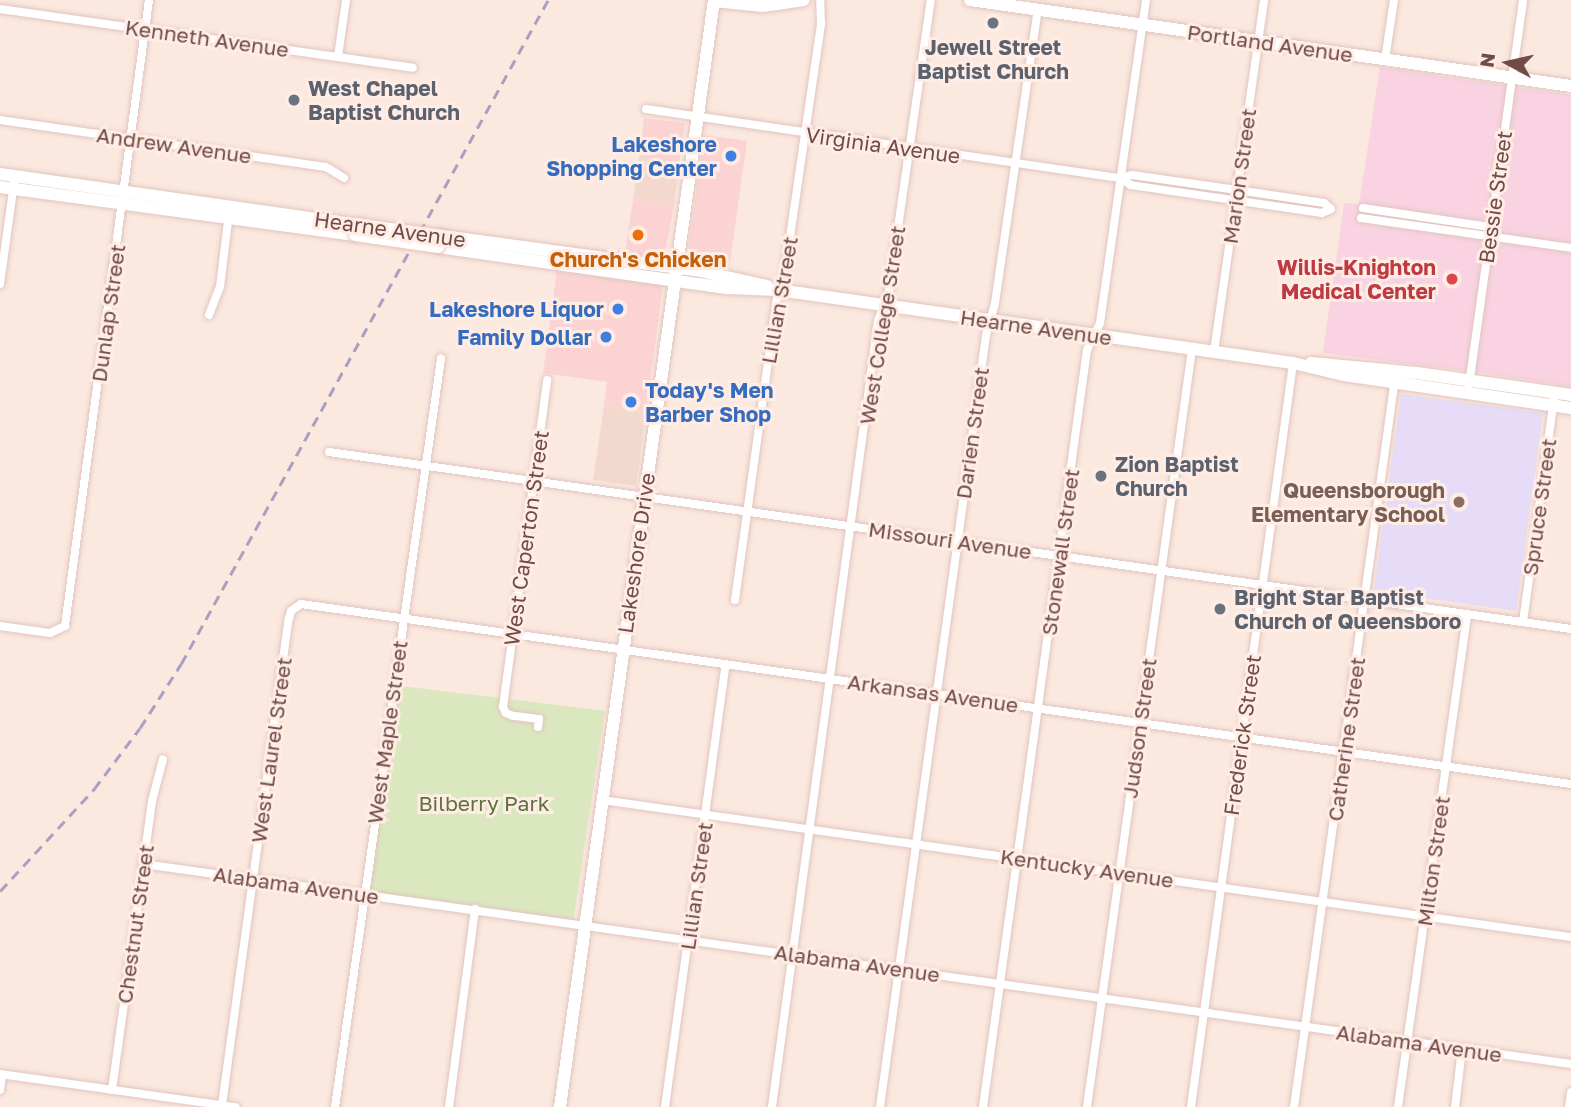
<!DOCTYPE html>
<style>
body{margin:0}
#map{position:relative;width:1571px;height:1107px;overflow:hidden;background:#fbe8df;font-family:"Golos Text",sans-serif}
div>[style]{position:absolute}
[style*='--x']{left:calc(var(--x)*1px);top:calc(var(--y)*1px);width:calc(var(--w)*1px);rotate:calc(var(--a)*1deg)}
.residential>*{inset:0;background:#f3d8ce}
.commercial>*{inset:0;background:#fcd3d3}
.education>*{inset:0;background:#e6dcf7}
.medical>*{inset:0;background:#f9d3e2}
.green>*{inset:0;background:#dbe8bf}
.roads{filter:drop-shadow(0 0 2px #e1c5bf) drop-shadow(0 0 2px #e1c5bf)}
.street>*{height:8px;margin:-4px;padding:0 4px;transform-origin:4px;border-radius:4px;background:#fff}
.secondary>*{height:12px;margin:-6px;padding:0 6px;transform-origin:6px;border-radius:6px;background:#fff}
.rail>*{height:2.5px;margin-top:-1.25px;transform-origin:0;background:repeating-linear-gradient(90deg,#a89fc3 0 10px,transparent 0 17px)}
.bridges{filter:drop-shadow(0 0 2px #e6c3bc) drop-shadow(0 0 2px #e6c3bc)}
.secondary-bridge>*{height:12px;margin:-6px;padding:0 6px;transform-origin:6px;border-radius:6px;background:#fff}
.dots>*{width:19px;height:19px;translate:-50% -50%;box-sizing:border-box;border:4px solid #ffede5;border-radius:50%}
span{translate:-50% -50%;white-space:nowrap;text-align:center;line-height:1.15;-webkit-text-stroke:6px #ffede5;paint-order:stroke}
.street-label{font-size:21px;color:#714b48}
.worship-label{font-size:21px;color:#5b616d;font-weight:700}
.left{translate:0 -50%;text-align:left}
.shop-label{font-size:21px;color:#366cbe;font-weight:700}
.right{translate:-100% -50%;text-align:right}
.food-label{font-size:21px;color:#c56008;font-weight:700}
.health-label{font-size:21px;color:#be3a42;font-weight:700}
.education-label{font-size:21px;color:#785e54;font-weight:700}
.park-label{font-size:21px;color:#5c713e}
.north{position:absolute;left:1473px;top:28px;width:70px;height:70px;-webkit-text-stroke:5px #ffede5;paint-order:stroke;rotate:278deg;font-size:19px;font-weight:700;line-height:28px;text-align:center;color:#714b48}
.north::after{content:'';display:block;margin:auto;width:24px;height:32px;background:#714b48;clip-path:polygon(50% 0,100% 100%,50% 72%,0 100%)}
</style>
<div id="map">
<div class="residential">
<div style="clip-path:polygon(639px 158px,679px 164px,674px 206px,633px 200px)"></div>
<div style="clip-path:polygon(604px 406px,646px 412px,636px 486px,593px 480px)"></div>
</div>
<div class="commercial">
<div style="clip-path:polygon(644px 118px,685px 123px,679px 164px,639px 158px)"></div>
<div style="clip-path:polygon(704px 135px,747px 141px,729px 270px,689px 264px,687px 261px)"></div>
<div style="clip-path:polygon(633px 200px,674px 206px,664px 258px,625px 253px)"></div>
<div style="clip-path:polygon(557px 271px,663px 285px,646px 412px,604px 406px,607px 382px,543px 373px)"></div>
</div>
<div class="education">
<div style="clip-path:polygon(1401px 394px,1543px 413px,1516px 611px,1374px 591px)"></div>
</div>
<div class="medical">
<div style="clip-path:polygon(1380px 67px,1571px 95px,1571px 387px,1477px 372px,1323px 353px,1344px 203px,1359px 204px)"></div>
</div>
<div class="green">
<div style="clip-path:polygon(393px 685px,605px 711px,573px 923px,365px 894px)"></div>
</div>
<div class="roads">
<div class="street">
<div style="--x:0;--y:9;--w:417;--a:8.1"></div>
<div style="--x:338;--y:57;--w:58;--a:-82"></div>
<div style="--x:1385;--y:60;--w:61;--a:-81.5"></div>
<div style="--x:646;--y:109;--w:479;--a:8.3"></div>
<div style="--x:1120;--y:178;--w:12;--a:-14"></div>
<div style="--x:1132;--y:175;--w:106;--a:8.1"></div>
<div style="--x:1237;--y:190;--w:88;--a:8.5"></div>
<div style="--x:1324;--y:203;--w:9;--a:41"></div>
<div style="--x:1331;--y:209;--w:10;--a:156"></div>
<div style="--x:1322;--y:213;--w:193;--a:-171.7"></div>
<div style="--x:1131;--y:185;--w:13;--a:-148"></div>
<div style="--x:0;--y:120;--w:329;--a:8.2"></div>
<div style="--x:326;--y:167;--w:21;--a:31"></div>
<div style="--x:1363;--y:208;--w:128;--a:8.5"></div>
<div style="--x:1361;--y:218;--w:212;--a:8.1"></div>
<div style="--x:0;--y:284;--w:109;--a:-82.1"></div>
<div style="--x:209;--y:315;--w:30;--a:-69"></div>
<div style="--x:220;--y:287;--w:75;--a:-83.1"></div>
<div style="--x:1214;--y:352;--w:356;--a:-81.9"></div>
<div style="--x:1469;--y:385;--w:389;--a:-82"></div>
<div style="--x:329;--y:452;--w:1255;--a:8.11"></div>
<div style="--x:735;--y:600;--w:313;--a:-82.1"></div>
<div style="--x:778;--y:290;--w:13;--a:-63"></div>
<div style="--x:784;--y:278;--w:258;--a:-81.7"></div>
<div style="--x:821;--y:23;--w:23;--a:-92"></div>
<div style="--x:1523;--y:622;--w:232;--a:-82.1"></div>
<div style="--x:0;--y:626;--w:50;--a:8"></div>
<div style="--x:50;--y:633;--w:17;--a:-25"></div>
<div style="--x:65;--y:626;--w:632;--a:-82.36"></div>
<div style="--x:538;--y:727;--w:8;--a:-83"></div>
<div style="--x:539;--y:719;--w:26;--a:-173"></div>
<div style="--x:513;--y:716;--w:8;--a:-157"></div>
<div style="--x:506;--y:713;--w:7;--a:-117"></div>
<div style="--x:503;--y:707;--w:330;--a:-82.3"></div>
<div style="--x:602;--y:800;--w:979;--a:8.05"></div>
<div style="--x:143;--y:864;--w:1442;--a:7.97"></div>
<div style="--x:0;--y:1074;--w:238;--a:8"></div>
<div style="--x:0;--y:1090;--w:15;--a:-82"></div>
<div style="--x:112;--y:1090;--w:292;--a:-82.1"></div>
<div style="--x:152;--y:801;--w:43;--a:-75.3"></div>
<div style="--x:222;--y:1105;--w:491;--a:-82.2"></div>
<div style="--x:289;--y:619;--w:8;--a:-76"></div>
<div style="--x:291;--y:611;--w:12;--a:-35"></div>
<div style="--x:301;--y:604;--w:1283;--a:8.07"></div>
<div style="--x:335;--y:1107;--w:756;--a:-81.94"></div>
<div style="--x:449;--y:1107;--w:200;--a:-82.5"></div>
<div style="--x:665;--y:1107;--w:447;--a:-82.2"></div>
<div style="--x:772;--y:1107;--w:793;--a:-82.32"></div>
<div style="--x:878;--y:321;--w:33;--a:-70"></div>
<div style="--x:889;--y:290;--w:293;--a:-81.8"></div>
<div style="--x:880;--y:1107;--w:779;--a:-82.18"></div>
<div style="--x:986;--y:335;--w:33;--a:-74"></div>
<div style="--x:995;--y:303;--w:296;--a:-81.7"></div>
<div style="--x:983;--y:1107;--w:764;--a:-82.18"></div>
<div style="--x:1087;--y:350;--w:30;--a:-64"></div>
<div style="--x:1100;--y:323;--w:326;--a:-81.9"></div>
<div style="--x:1087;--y:1107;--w:765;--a:-82.11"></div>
<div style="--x:1191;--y:1107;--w:751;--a:-82.19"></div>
<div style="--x:1294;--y:1107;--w:736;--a:-82.11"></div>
<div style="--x:1398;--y:1107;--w:498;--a:-82"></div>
<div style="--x:1455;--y:1107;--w:58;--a:-83.1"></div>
<div style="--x:1569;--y:1107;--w:15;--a:-82"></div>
</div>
<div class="secondary">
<div style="--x:970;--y:0;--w:607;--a:8.14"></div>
<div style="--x:714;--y:1;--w:49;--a:5.8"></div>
<div style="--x:763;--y:6;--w:41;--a:-8.3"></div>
<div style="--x:0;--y:174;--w:364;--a:8.1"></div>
<div style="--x:0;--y:187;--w:358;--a:7.7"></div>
<div style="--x:442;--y:236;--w:260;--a:7.7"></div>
<div style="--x:700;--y:271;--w:69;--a:12.6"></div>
<div style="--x:438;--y:247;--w:291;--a:8.1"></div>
<div style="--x:726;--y:288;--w:52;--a:2.2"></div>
<div style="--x:778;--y:290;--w:520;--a:8.07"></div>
<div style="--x:1293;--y:363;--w:52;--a:13.2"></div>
<div style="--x:1344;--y:375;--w:229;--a:8.3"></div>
<div style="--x:1311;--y:363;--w:106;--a:5.4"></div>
<div style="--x:1417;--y:373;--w:156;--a:8.1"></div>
<div style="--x:560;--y:1107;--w:1118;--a:-82.08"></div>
</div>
</div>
<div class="rail">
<div style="--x:0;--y:891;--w:139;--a:-47.3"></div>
<div style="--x:94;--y:789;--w:76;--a:-53"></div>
<div style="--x:140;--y:728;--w:76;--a:-57.4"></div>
<div style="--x:181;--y:664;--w:759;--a:-61.07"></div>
</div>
<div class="bridges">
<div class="secondary-bridge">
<div style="--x:360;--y:225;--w:83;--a:7.6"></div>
<div style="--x:355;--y:235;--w:84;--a:8.2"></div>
</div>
</div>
<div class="dots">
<div style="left:993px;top:23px;background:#6b7280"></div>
<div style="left:294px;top:100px;background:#6b7280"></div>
<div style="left:731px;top:156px;background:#3f7fe0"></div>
<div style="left:638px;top:235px;background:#e8710a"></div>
<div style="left:1452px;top:279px;background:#e0444e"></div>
<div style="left:618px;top:309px;background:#3f7fe0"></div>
<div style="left:606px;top:337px;background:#3f7fe0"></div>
<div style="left:631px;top:402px;background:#3f7fe0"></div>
<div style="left:1101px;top:476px;background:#6b7280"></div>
<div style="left:1459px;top:502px;background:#8d6e63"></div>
<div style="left:1220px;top:609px;background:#6b7280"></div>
</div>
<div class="street-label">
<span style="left:207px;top:38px;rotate:8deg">Kenneth Avenue</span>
<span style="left:1270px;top:43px;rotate:8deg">Portland Avenue</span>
<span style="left:174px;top:145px;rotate:8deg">Andrew Avenue</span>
<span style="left:883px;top:145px;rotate:8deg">Virginia Avenue</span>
<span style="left:1239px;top:176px;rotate:-82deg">Marion Street</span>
<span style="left:1495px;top:197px;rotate:-82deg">Bessie Street</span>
<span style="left:390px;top:229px;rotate:8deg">Hearne Avenue</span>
<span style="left:779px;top:300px;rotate:-80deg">Lillian Street</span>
<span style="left:108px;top:313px;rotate:-82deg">Dunlap Street</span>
<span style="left:882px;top:325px;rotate:-81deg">West College Street</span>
<span style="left:1036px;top:327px;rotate:8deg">Hearne Avenue</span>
<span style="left:972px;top:433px;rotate:-82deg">Darien Street</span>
<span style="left:1539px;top:507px;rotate:-82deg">Spruce Street</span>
<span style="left:526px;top:538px;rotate:-82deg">West Caperton Street</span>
<span style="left:950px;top:540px;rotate:8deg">Missouri Avenue</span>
<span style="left:1060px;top:552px;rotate:-82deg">Stonewall Street</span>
<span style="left:636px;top:553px;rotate:-82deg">Lakeshore Drive</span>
<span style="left:933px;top:693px;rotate:8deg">Arkansas Avenue</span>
<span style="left:1139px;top:728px;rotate:-82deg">Judson Street</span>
<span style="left:387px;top:732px;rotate:-82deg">West Maple Street</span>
<span style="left:1242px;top:735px;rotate:-82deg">Frederick Street</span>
<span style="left:1346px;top:739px;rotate:-82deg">Catherine Street</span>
<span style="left:271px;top:750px;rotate:-82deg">West Laurel Street</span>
<span style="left:1433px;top:861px;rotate:-82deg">Milton Street</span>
<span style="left:1087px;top:868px;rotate:8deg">Kentucky Avenue</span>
<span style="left:296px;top:885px;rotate:8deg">Alabama Avenue</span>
<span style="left:696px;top:886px;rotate:-82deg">Lillian Street</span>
<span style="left:135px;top:924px;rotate:-82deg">Chestnut Street</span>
<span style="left:857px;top:963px;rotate:8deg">Alabama Avenue</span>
<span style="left:1419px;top:1043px;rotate:8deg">Alabama Avenue</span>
</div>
<div class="worship-label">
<span style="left:993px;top:59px">Jewell Street<br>Baptist Church</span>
<span class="left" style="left:308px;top:100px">West Chapel<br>Baptist Church</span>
<span class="left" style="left:1115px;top:476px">Zion Baptist<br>Church</span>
<span class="left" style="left:1234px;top:609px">Bright Star Baptist<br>Church of Queensboro</span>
</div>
<div class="shop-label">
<span class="right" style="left:717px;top:156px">Lakeshore<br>Shopping Center</span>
<span class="right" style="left:604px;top:309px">Lakeshore Liquor</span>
<span class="right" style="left:592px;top:337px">Family Dollar</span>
<span class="left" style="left:645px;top:402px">Today's Men<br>Barber Shop</span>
</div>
<div class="food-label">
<span style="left:638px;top:259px">Church's Chicken</span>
</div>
<div class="health-label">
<span class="right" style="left:1436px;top:279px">Willis-Knighton<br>Medical Center</span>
</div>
<div class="education-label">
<span class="right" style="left:1445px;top:502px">Queensborough<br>Elementary School</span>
</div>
<div class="park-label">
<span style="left:484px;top:803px">Bilberry Park</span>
</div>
<div class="north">N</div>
</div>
